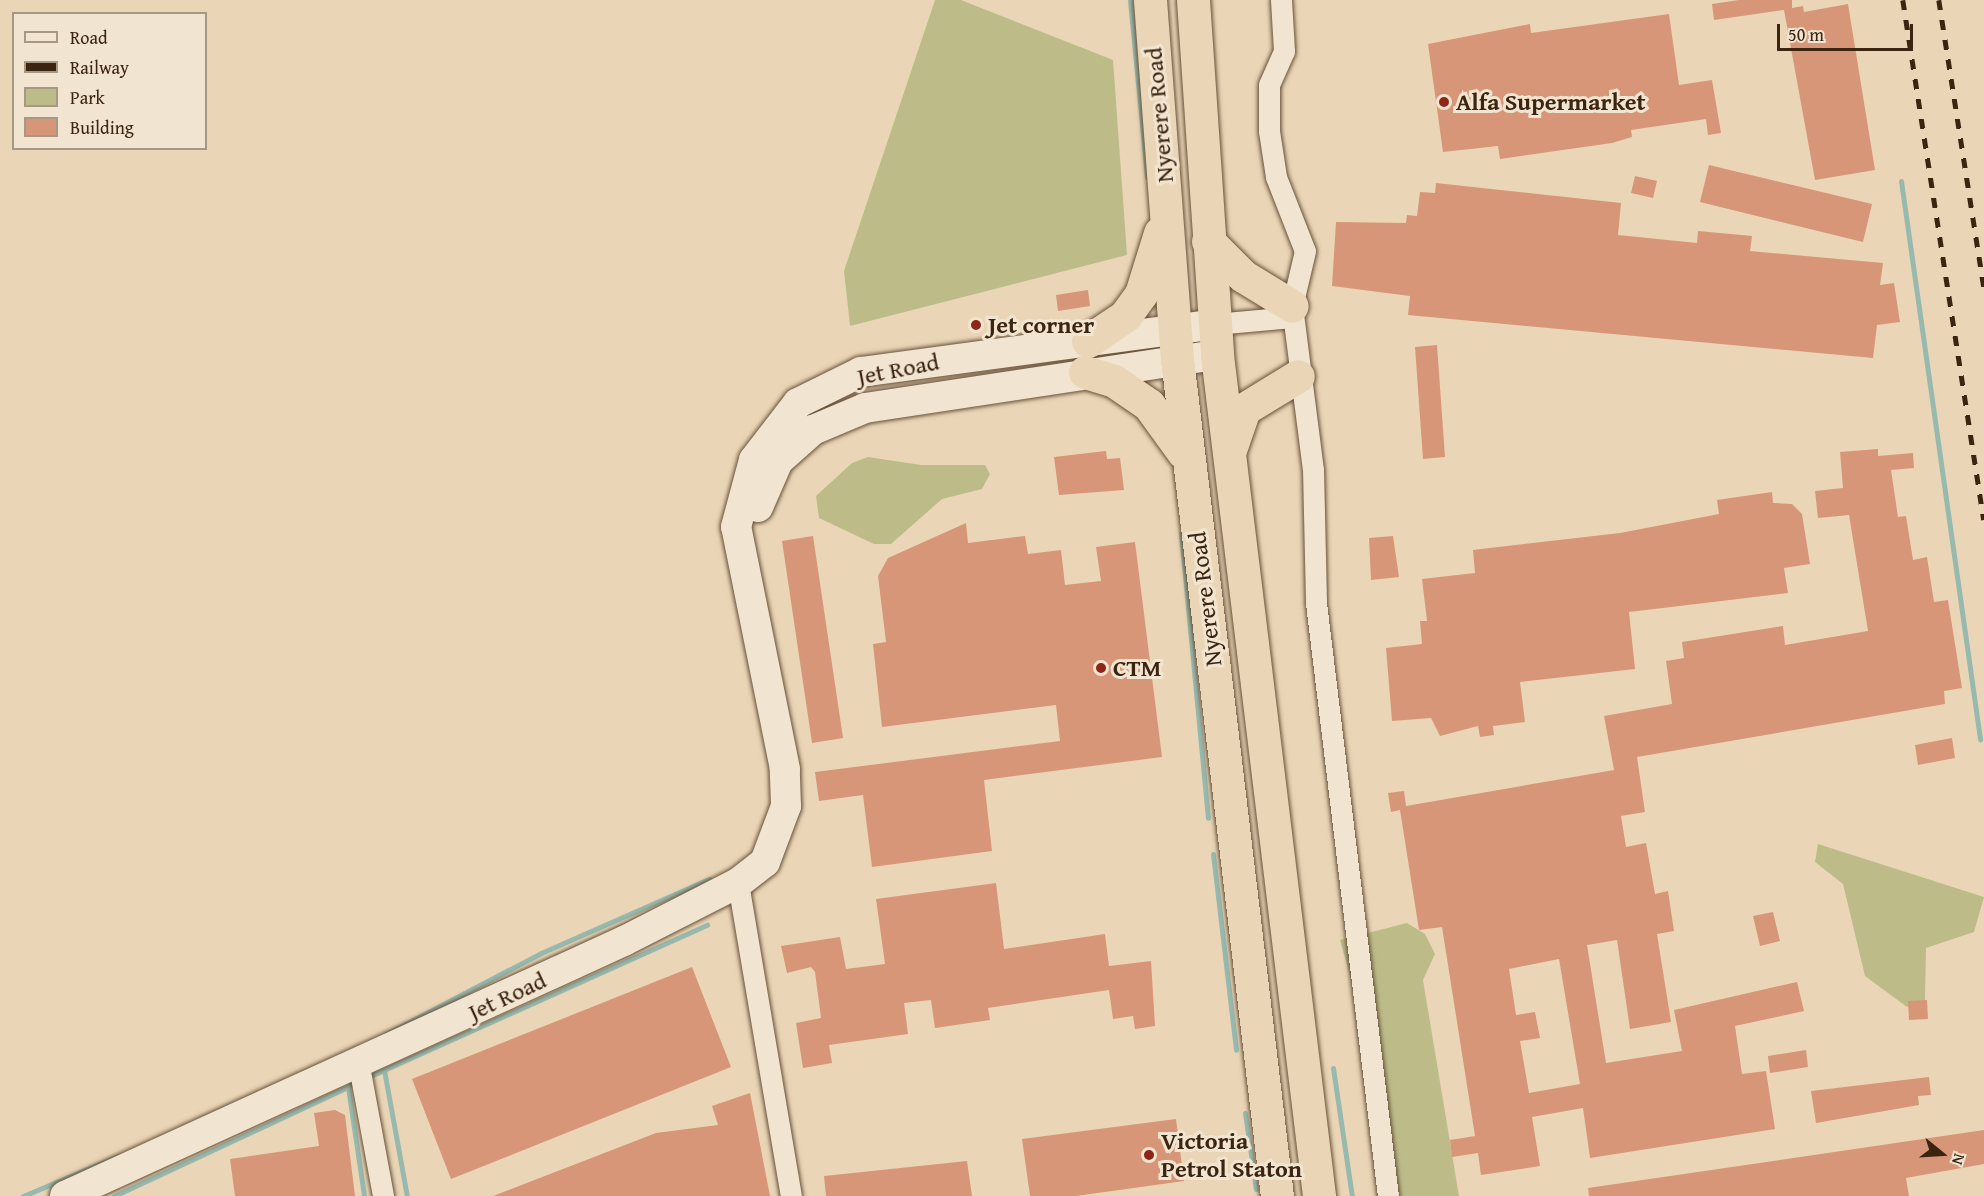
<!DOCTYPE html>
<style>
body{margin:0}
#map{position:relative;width:1984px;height:1196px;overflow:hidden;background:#ead6b6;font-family:"Gentium Book Plus",serif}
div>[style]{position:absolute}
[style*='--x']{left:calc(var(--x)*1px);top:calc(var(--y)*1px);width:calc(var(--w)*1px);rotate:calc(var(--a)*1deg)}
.green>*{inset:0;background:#bdbc89}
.stream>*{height:5px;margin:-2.5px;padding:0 2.5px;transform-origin:2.5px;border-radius:2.5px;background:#98b9ae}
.building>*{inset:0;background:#d79678}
.roads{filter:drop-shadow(0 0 2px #67513a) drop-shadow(0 0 2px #67513a)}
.minor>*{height:21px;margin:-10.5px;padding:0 10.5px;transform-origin:10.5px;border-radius:10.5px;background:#f1e4d0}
.secondary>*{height:30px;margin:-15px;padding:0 15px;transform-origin:15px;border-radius:15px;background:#f1e4d0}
.trunk>*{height:33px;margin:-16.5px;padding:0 16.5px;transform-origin:16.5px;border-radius:16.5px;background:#ead6b6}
.rail>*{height:4.5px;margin-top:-2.25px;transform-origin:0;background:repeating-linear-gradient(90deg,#3b2510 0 10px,transparent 0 20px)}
.dots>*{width:16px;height:16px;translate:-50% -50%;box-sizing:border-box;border:3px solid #f1e4d0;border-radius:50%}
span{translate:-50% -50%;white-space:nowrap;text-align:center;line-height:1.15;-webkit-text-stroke:6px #f1e4d0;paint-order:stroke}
.poi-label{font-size:24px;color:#3b2510;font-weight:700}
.left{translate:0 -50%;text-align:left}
.street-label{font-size:24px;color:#3b2510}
.legend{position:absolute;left:12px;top:12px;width:195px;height:138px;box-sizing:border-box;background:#f1e4d0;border:2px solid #a89883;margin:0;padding:8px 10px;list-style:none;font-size:18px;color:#3b2510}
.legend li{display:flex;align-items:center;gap:12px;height:30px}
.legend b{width:30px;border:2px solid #a89883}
.north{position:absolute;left:1912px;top:1124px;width:60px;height:60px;-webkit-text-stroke:4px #f1e4d0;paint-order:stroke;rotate:108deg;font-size:16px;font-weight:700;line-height:24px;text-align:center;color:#3b2510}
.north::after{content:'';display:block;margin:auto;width:21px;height:27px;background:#3b2510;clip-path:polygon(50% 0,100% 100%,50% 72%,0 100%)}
.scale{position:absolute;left:1777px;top:24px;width:136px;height:27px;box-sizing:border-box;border:3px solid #3b2510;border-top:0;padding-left:8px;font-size:18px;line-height:21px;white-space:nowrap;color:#3b2510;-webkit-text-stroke:4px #f1e4d0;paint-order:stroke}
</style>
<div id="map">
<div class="green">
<div style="clip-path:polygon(935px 0,961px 0,1113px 60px,1127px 255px,850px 326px,844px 271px)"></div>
<div style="clip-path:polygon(868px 457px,921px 465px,985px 465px,990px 474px,982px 489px,942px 499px,891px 544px,874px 544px,819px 518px,816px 496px,852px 463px)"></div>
<div style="clip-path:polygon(1818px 844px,1984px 897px,1974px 932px,1926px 948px,1925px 1000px,1907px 1007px,1865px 976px,1843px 884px,1815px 862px)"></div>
<div style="clip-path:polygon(1407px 923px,1425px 934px,1435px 954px,1423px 980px,1459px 1196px,1395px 1196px,1370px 1002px,1351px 979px,1340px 940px)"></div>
</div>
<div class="stream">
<div style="--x:1130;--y:0;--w:178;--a:84.5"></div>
<div style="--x:1901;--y:181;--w:564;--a:81.94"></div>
<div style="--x:1181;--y:533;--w:286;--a:84.6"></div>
<div style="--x:1213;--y:854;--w:197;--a:83.3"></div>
<div style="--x:386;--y:1034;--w:175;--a:-27.6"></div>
<div style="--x:541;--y:953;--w:184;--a:-23.8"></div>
<div style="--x:1333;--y:1068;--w:129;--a:81.6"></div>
<div style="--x:384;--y:1070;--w:128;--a:79.7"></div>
<div style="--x:366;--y:1078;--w:374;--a:-24.2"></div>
<div style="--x:348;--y:1087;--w:110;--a:81.6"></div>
<div style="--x:1245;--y:1113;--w:77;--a:81.8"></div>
<div style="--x:23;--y:1196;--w:103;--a:-22.8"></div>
<div style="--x:114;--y:1196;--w:269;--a:-25"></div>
</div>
<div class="building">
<div style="clip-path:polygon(1739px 0,1792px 0,1792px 8px,1803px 6px,1804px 12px,1848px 4px,1875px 170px,1815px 180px,1784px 10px,1714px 20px,1712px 4px)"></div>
<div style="clip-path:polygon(1669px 14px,1679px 85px,1712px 80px,1721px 133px,1708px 135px,1706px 119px,1631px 130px,1632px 137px,1612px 143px,1500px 159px,1498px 146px,1443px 152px,1428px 44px,1530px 24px,1531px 33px)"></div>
<div style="clip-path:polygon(1709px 165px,1872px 204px,1863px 242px,1700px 202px)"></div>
<div style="clip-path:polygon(1635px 176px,1657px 181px,1653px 198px,1631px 193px)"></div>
<div style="clip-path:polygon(1436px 183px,1621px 203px,1618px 235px,1697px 243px,1698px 231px,1752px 236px,1750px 251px,1883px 263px,1880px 285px,1894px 283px,1900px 322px,1877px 325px,1873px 358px,1408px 315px,1410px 296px,1332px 286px,1336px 222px,1406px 223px,1407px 215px,1417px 216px,1420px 192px,1435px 193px)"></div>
<div style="clip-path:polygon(1088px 290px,1090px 306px,1058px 311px,1056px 295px)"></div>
<div style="clip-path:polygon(1437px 345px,1445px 457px,1423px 459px,1415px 347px)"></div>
<div style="clip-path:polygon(evenodd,1878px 449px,1878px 456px,1913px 453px,1914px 468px,1891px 470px,1898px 517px,1906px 516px,1913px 560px,1927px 557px,1934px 602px,1948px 600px,1962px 688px,1944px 691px,1945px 704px,1637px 757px,1645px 812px,1621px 816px,1626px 847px,1646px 843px,1655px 894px,1668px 891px,1674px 931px,1657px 934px,1671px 1022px,1630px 1029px,1617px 940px,1587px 945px,1606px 1063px,1682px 1051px,1674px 1010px,1797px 982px,1804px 1011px,1735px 1026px,1742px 1074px,1766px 1071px,1775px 1129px,1590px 1158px,1583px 1108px,1532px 1117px,1540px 1166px,1481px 1175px,1478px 1153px,1452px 1157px,1450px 1140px,1475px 1136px,1442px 927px,1419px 930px,1400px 810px,1391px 812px,1388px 793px,1404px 791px,1406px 806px,1614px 770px,1604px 716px,1672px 704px,1666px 661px,1684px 658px,1682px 642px,1783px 626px,1785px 645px,1868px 631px,1849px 515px,1818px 518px,1815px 491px,1843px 488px,1840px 452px,1878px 449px,1559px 959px,1580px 1084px,1529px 1093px,1520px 1041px,1540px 1038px,1535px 1012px,1516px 1015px,1509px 969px,1559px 959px)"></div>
<div style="clip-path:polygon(1106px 451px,1107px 459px,1120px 458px,1124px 490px,1059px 495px,1054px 457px)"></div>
<div style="clip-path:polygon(1772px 492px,1773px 503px,1792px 504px,1802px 514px,1810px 564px,1784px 568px,1788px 593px,1629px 612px,1635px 669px,1520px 682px,1525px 722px,1493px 726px,1494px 735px,1480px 737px,1478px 726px,1440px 736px,1431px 718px,1392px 721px,1386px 648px,1422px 644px,1420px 621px,1427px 621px,1422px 579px,1475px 573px,1473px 550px,1620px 533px,1719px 514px,1717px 500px)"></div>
<div style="clip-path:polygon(966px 523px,968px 543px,1025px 536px,1028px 554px,1061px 550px,1065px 585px,1101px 581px,1096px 547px,1135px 542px,1162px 757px,984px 780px,992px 851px,872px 867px,863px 795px,819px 801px,815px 772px,1060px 741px,1056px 705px,882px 727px,873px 644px,886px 642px,878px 576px,888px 558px)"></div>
<div style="clip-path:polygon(813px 536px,843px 738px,812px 743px,782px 541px)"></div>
<div style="clip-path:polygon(1393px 536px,1399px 577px,1371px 580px,1369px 538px)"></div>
<div style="clip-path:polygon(1952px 738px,1955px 758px,1918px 765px,1915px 745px)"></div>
<div style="clip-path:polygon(996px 883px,1004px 949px,1105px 934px,1109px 966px,1151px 961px,1155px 1026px,1135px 1029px,1133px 1016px,1113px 1019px,1109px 990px,988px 1008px,990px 1020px,935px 1028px,931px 1000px,904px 1003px,908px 1034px,829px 1045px,832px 1063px,803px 1068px,796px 1023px,821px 1018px,815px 972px,811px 967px,787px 973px,781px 946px,840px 937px,846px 969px,885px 964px,876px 899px)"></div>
<div style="clip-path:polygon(1773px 912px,1780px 941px,1760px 946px,1753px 916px)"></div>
<div style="clip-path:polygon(692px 967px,731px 1067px,451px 1179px,412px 1079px)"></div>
<div style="clip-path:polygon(1927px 1000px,1928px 1019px,1909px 1020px,1908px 1001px)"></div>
<div style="clip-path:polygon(1806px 1050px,1808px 1067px,1770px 1073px,1768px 1056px)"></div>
<div style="clip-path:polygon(1929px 1077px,1931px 1095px,1918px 1096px,1919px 1105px,1816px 1123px,1811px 1091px)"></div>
<div style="clip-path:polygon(750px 1093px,770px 1196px,493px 1196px,656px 1133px,718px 1125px,712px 1106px)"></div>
<div style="clip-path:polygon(335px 1110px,345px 1115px,355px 1196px,235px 1196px,230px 1159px,319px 1146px,314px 1113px)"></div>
<div style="clip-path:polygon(1176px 1119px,1184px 1181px,1076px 1196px,1030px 1196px,1022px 1139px)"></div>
<div style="clip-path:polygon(1984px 1130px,1984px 1164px,1906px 1178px,1909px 1196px,1589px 1196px,1588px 1188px)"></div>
<div style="clip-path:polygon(967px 1161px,972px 1196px,826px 1196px,824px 1176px)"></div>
</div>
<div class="roads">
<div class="minor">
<div style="--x:1281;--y:0;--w:51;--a:86.6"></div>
<div style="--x:1284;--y:51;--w:37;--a:114"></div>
<div style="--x:1269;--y:85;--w:46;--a:90"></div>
<div style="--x:1269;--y:131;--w:47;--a:81.3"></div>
<div style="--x:1276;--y:177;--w:79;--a:68.6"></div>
<div style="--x:1305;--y:251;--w:57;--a:103.3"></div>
<div style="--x:1292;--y:306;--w:164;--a:82.7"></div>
<div style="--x:1313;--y:469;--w:134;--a:88.7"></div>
<div style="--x:1316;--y:603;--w:597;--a:83.08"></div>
<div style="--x:1214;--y:324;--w:79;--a:-5.1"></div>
<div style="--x:738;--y:883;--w:317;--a:80.4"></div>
<div style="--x:359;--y:1066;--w:132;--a:79.5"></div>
</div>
<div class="secondary">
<div style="--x:758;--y:507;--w:50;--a:-66.5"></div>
<div style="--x:778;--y:461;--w:47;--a:-41.5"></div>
<div style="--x:813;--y:430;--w:56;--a:-22.9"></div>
<div style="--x:865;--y:408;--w:356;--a:-8.6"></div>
<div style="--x:65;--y:1196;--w:614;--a:-24.52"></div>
<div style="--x:624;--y:941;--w:128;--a:-27"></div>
<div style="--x:738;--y:883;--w:34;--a:-38"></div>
<div style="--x:765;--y:862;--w:60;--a:-69.4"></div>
<div style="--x:786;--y:806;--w:37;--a:-92"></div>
<div style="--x:785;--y:769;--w:247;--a:-101.4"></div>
<div style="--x:736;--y:527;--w:69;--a:-75"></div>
<div style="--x:754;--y:460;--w:72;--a:-52.3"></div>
<div style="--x:798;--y:403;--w:70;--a:-26.2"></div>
<div style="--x:861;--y:372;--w:356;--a:-7.7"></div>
</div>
<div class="trunk">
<div style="--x:1150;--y:0;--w:360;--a:85.7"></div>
<div style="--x:1177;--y:359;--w:843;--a:83.19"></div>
<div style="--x:1193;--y:0;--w:356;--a:86.1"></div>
<div style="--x:1217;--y:355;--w:847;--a:83.08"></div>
<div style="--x:1208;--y:241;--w:49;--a:45"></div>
<div style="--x:1243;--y:276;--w:57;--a:31.5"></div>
<div style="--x:1088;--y:341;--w:45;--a:-34"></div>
<div style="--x:1125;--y:316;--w:27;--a:-54"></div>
<div style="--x:1141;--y:294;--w:64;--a:-72.7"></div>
<div style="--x:1085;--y:372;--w:30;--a:17"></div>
<div style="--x:1114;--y:381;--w:42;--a:34.4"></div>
<div style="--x:1149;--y:405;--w:58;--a:54.1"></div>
<div style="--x:1230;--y:450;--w:43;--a:-71.1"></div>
<div style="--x:1244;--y:409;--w:63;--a:-31.4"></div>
</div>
</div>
<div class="rail">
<div style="--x:1903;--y:0;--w:526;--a:81.15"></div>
<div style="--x:1939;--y:0;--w:292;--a:81.1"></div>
</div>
<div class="dots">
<div style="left:1444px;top:102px;background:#8f2418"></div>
<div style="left:976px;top:325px;background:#8f2418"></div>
<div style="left:1101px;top:668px;background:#8f2418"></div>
<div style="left:1149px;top:1155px;background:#8f2418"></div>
</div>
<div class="poi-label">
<span class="left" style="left:1456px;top:102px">Alfa Supermarket</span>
<span class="left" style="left:988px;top:325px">Jet corner</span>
<span class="left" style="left:1113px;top:668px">CTM</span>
<span class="left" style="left:1161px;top:1155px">Victoria<br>Petrol Staton</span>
</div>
<div class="street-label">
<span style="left:1159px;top:115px;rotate:-95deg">Nyerere Road</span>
<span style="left:898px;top:369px;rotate:-11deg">Jet Road</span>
<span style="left:1205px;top:599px;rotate:-97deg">Nyerere Road</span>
<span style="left:507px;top:996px;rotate:-25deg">Jet Road</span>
</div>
<ul class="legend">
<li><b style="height:8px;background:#f1e4d0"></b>Road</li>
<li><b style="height:8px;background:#3b2510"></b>Railway</li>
<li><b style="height:16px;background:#bdbc89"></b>Park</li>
<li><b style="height:16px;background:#d79678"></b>Building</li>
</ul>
<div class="north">N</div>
<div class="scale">50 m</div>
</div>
